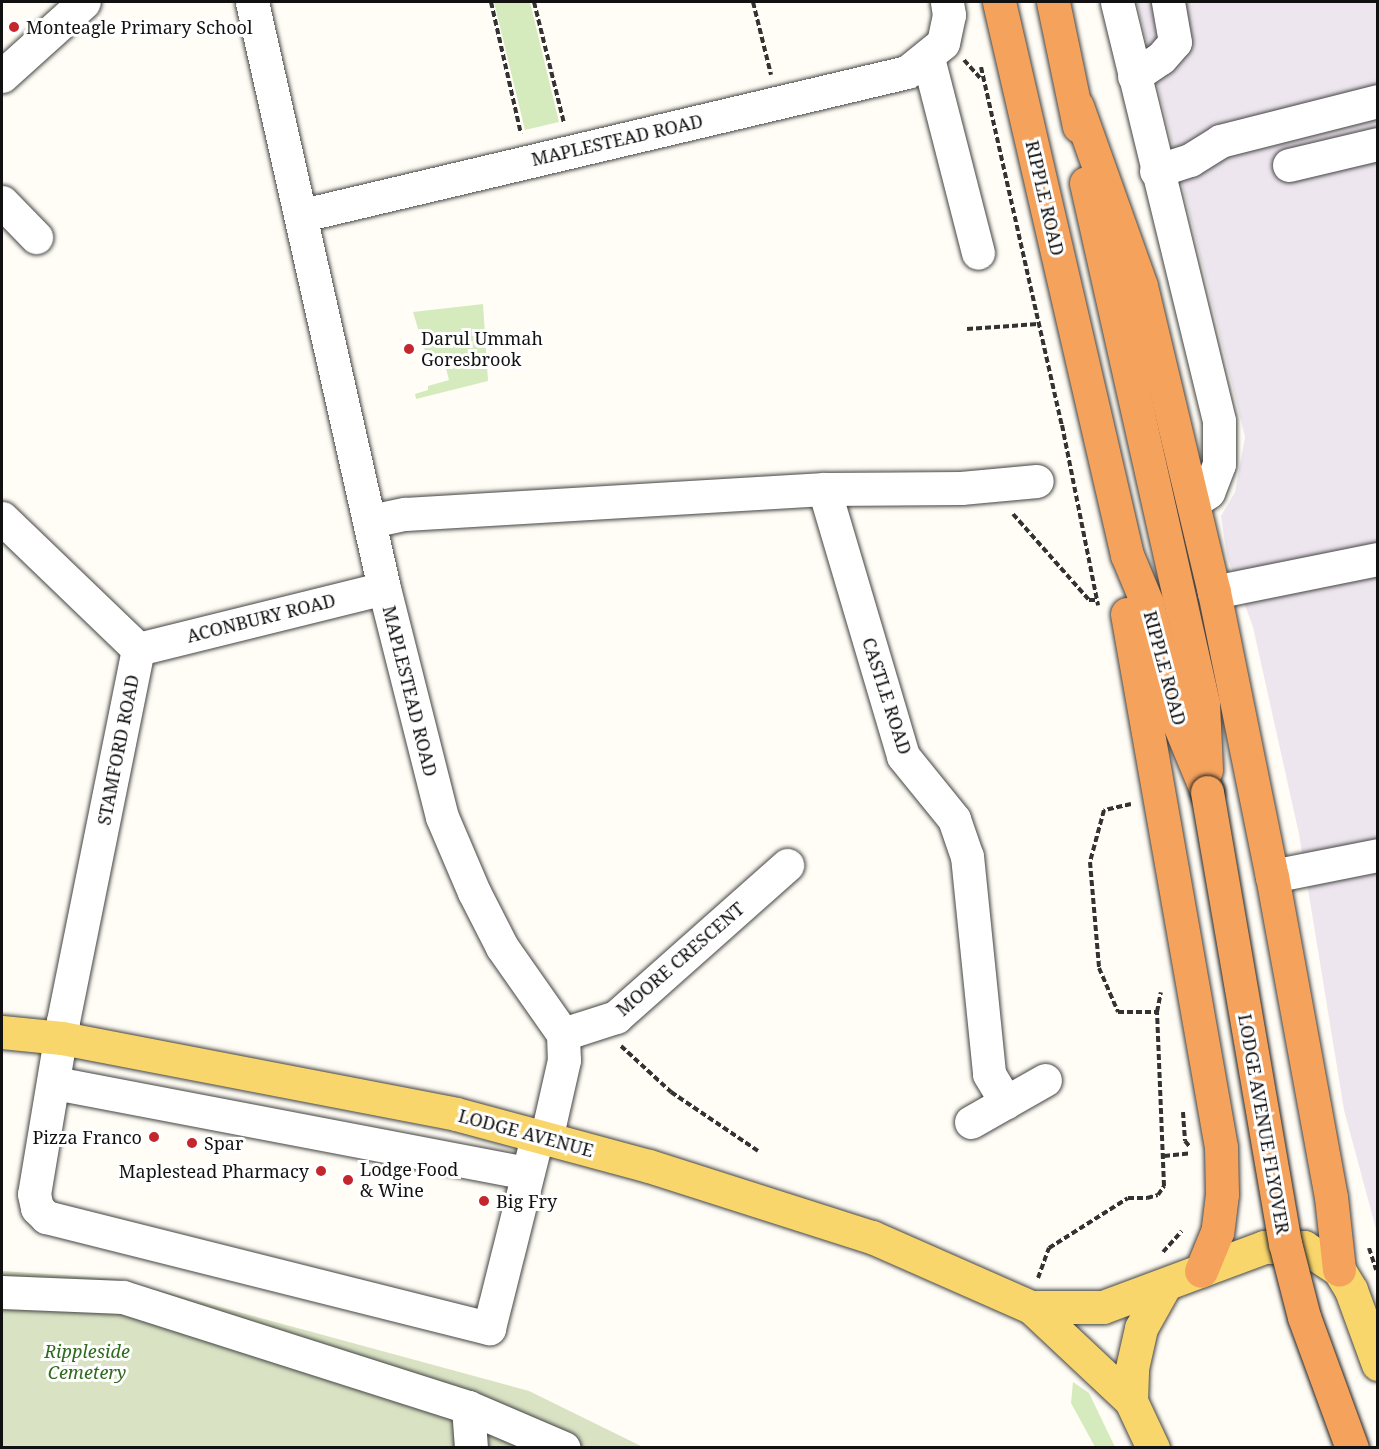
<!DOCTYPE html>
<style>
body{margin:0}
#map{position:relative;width:1379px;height:1449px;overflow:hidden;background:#fffdf5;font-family:"Noto Serif",serif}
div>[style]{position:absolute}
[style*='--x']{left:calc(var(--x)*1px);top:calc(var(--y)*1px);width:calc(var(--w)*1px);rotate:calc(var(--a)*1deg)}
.industrial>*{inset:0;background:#eee6ef}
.green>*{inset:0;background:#d5ebbd}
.cemetery>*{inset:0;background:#d9e3c4}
.path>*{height:4px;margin-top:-2px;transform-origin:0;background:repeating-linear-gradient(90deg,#333 0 6px,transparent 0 9px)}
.roads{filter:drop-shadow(0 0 2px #444) drop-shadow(0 0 2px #444)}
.minor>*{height:33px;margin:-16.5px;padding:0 16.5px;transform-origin:16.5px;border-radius:16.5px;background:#fff}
.major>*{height:33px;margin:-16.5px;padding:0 16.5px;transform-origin:16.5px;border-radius:16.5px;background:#f9d66b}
.highway>*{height:33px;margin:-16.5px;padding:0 16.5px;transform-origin:16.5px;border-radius:16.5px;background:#f5a25d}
.bridges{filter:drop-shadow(0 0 2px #222) drop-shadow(0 0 2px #222)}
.highway-bridge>*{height:33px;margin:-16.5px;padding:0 16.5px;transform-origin:16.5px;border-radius:16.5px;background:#f5a25d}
.dots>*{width:16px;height:16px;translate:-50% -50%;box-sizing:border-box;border:3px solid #fff;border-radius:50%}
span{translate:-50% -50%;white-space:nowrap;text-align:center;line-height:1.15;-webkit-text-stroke:6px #fff;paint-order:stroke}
.poi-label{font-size:18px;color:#111}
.left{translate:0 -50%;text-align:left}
.right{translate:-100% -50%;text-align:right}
.street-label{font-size:18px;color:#111}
.park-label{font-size:18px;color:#2f6b1f;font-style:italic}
.frame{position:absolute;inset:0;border:3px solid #111;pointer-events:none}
</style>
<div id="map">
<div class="industrial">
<div style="clip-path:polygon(1137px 2px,1377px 2px,1377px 1233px,1344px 1110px,1299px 834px,1253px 627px,1227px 556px,1221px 516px,1235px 492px,1245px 437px)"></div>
</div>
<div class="green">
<div style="clip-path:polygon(494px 2px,530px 2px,559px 122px,525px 130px)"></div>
<div style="clip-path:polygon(483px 304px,488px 381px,416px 399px,415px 394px,428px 390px,428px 386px,449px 380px,443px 357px,428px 361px,413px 312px)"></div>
<div style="clip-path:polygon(1073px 1382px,1089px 1393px,1115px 1447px,1095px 1447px,1071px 1403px)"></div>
</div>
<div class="cemetery">
<div style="clip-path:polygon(2px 1271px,117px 1279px,529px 1391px,643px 1447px,2px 1447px)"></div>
</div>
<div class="path">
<div style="--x:491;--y:2;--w:135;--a:77.2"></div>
<div style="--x:534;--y:2;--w:125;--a:76.1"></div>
<div style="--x:753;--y:2;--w:75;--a:76.1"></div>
<div style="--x:964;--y:60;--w:25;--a:48"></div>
<div style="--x:981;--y:67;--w:367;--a:77.3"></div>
<div style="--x:1062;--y:425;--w:184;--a:78.7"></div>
<div style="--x:967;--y:329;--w:71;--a:-4"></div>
<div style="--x:1013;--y:514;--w:115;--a:48.5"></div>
<div style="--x:1089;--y:600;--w:8;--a:0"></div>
<div style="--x:1131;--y:804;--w:28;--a:167"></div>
<div style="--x:1104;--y:810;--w:54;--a:105.1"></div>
<div style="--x:1090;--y:862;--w:106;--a:85.1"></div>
<div style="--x:1099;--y:968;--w:48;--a:66.6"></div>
<div style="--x:1118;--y:1012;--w:39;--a:0"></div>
<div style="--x:621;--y:1046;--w:68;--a:42.6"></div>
<div style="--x:671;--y:1092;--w:105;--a:34.1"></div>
<div style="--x:1183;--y:1112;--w:29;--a:86"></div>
<div style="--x:1185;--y:1141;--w:8;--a:50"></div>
<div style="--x:1164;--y:1156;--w:27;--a:-6"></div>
<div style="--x:1369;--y:1248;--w:23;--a:72"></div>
<div style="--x:1163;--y:1252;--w:28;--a:-48"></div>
<div style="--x:1038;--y:1278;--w:32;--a:-70"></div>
<div style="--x:1049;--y:1248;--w:93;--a:-32.3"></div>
<div style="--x:1128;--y:1198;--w:19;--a:0"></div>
<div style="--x:1147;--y:1198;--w:11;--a:-15"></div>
<div style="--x:1158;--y:1195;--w:11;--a:-56"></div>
<div style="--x:1164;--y:1186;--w:174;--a:-92.3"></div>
<div style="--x:1157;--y:1012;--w:20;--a:-79"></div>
</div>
<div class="roads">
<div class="minor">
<div style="--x:252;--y:2;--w:601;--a:77.31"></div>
<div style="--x:384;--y:588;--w:236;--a:75.8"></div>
<div style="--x:442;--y:817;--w:82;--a:66.9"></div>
<div style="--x:474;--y:892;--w:62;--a:63"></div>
<div style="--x:502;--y:947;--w:106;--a:55"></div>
<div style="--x:563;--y:1034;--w:26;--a:88"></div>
<div style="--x:564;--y:1060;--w:81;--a:102.8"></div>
<div style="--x:1117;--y:2;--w:431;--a:76.3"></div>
<div style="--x:1219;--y:421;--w:43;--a:90"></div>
<div style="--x:1219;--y:464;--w:30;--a:111"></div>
<div style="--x:1208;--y:492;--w:18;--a:146"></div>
<div style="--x:928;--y:58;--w:201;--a:75.6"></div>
<div style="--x:2;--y:76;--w:110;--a:-42.1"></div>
<div style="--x:1134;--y:76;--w:32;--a:-34"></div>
<div style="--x:1161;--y:58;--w:21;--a:-49"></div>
<div style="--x:1175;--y:42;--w:41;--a:-99.9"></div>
<div style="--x:1289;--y:165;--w:91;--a:-13.3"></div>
<div style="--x:1156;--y:171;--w:36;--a:-18"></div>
<div style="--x:1190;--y:160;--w:36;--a:-32"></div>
<div style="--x:1220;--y:141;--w:163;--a:-14.2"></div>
<div style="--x:2;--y:202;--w:49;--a:45.8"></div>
<div style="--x:303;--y:215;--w:621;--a:-13.32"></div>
<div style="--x:907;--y:72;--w:46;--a:-38.9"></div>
<div style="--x:943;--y:43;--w:29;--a:-78"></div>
<div style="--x:949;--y:15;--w:13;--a:-99"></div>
<div style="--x:824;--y:489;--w:278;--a:73.5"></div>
<div style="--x:903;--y:756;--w:81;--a:51"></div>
<div style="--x:954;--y:819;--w:39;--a:71"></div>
<div style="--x:967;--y:856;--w:219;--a:84.2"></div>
<div style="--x:989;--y:1074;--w:33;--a:59"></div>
<div style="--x:2;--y:518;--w:189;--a:43.9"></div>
<div style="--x:371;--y:521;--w:35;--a:-12"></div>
<div style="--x:405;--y:514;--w:420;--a:-3.4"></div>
<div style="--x:824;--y:489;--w:137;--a:-0.4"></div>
<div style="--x:961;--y:488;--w:76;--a:-5.3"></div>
<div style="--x:1214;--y:592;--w:167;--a:-11.4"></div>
<div style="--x:138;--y:649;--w:379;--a:101.4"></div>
<div style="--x:63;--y:1021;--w:175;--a:99.5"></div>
<div style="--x:34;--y:1194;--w:14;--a:78"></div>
<div style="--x:37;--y:1208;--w:13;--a:45"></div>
<div style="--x:46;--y:1217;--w:457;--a:14.1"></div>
<div style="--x:489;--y:1328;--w:197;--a:-75.9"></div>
<div style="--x:138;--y:649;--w:253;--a:-13.9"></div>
<div style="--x:1272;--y:876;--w:108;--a:-11.2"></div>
<div style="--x:563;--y:1034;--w:56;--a:-17.8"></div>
<div style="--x:616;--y:1017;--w:229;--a:-41.6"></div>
<div style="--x:55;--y:1083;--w:481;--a:10.8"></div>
<div style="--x:971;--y:1122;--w:85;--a:-29.6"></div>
<div style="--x:2;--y:1292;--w:121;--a:2.4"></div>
<div style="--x:123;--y:1297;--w:362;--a:17.7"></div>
<div style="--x:468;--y:1407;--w:104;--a:23.1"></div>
<div style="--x:468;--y:1407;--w:41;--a:85.8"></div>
</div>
<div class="major">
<div style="--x:2;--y:1032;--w:60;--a:5.7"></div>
<div style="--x:62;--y:1038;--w:401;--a:10.9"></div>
<div style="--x:456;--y:1114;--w:200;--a:15.1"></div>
<div style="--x:649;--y:1166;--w:234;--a:17.7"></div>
<div style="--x:872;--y:1237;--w:174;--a:23.8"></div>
<div style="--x:1031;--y:1307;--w:137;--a:43.2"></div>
<div style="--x:1031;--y:1307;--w:72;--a:0"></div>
<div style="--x:1103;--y:1307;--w:172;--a:-20.4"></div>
<div style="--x:1264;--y:1247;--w:40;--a:0"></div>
<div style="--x:1304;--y:1247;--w:42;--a:33.3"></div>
<div style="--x:1339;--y:1270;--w:23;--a:59"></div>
<div style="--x:1351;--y:1290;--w:79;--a:70"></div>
<div style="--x:1153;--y:1448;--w:52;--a:-115.1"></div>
<div style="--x:1131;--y:1401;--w:33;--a:-88"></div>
<div style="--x:1132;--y:1368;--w:41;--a:-77.3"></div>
<div style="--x:1141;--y:1328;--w:47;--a:-60.7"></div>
</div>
<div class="highway">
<div style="--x:999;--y:2;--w:568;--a:76.97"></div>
<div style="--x:1127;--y:555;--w:52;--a:67.4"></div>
<div style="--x:1147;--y:603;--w:105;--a:76.8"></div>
<div style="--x:1171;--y:705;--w:94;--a:67.5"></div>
<div style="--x:1053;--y:2;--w:127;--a:78.2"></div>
<div style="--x:1077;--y:106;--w:191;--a:70.4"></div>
<div style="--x:1141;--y:286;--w:315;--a:76.6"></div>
<div style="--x:1214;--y:592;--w:290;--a:78.5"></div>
<div style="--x:1272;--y:876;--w:326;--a:79.6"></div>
<div style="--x:1331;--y:1197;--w:73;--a:83.7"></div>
<div style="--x:1086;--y:183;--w:533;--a:77.32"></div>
<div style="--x:1203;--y:703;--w:67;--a:87.4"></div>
<div style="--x:1127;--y:614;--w:541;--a:80"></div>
<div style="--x:1221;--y:1147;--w:47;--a:88.8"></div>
<div style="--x:1222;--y:1194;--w:38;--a:97"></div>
<div style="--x:1217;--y:1232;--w:42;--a:112.3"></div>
</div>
</div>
<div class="bridges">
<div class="highway-bridge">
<div style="--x:1207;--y:792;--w:458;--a:80.2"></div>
<div style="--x:1285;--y:1243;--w:76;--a:75.6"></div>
<div style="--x:1304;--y:1317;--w:140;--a:69.9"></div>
</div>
</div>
<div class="dots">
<div style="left:14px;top:27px;background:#c4262e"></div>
<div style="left:409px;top:349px;background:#c4262e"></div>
<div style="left:154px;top:1137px;background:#c4262e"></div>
<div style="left:192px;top:1143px;background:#c4262e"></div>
<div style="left:321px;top:1171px;background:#c4262e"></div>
<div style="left:348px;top:1180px;background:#c4262e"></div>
<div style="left:484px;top:1201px;background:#c4262e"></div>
</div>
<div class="poi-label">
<span class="left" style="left:26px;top:27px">Monteagle Primary School</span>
<span class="left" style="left:421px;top:349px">Darul Ummah<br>Goresbrook</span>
<span class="right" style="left:142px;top:1137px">Pizza Franco</span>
<span class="left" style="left:204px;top:1143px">Spar</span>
<span class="left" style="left:360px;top:1180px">Lodge Food<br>&amp; Wine</span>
<span class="right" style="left:309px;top:1171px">Maplestead Pharmacy</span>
<span class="left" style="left:496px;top:1201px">Big Fry</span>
</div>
<div class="street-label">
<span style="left:617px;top:140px;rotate:-13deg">MAPLESTEAD ROAD</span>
<span style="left:1045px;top:198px;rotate:77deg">RIPPLE ROAD</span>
<span style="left:261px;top:618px;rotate:-14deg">ACONBURY ROAD</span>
<span style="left:1165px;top:668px;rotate:75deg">RIPPLE ROAD</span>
<span style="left:410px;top:691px;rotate:76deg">MAPLESTEAD ROAD</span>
<span style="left:887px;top:696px;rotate:72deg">CASTLE ROAD</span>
<span style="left:118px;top:750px;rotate:-79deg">STAMFORD ROAD</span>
<span style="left:680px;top:959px;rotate:-41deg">MOORE CRESCENT</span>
<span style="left:1264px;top:1124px;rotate:80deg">LODGE AVENUE FLYOVER</span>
<span style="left:526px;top:1133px;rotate:15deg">LODGE AVENUE</span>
</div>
<div class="park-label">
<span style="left:87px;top:1362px">Rippleside<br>Cemetery</span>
</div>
<div class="frame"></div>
</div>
